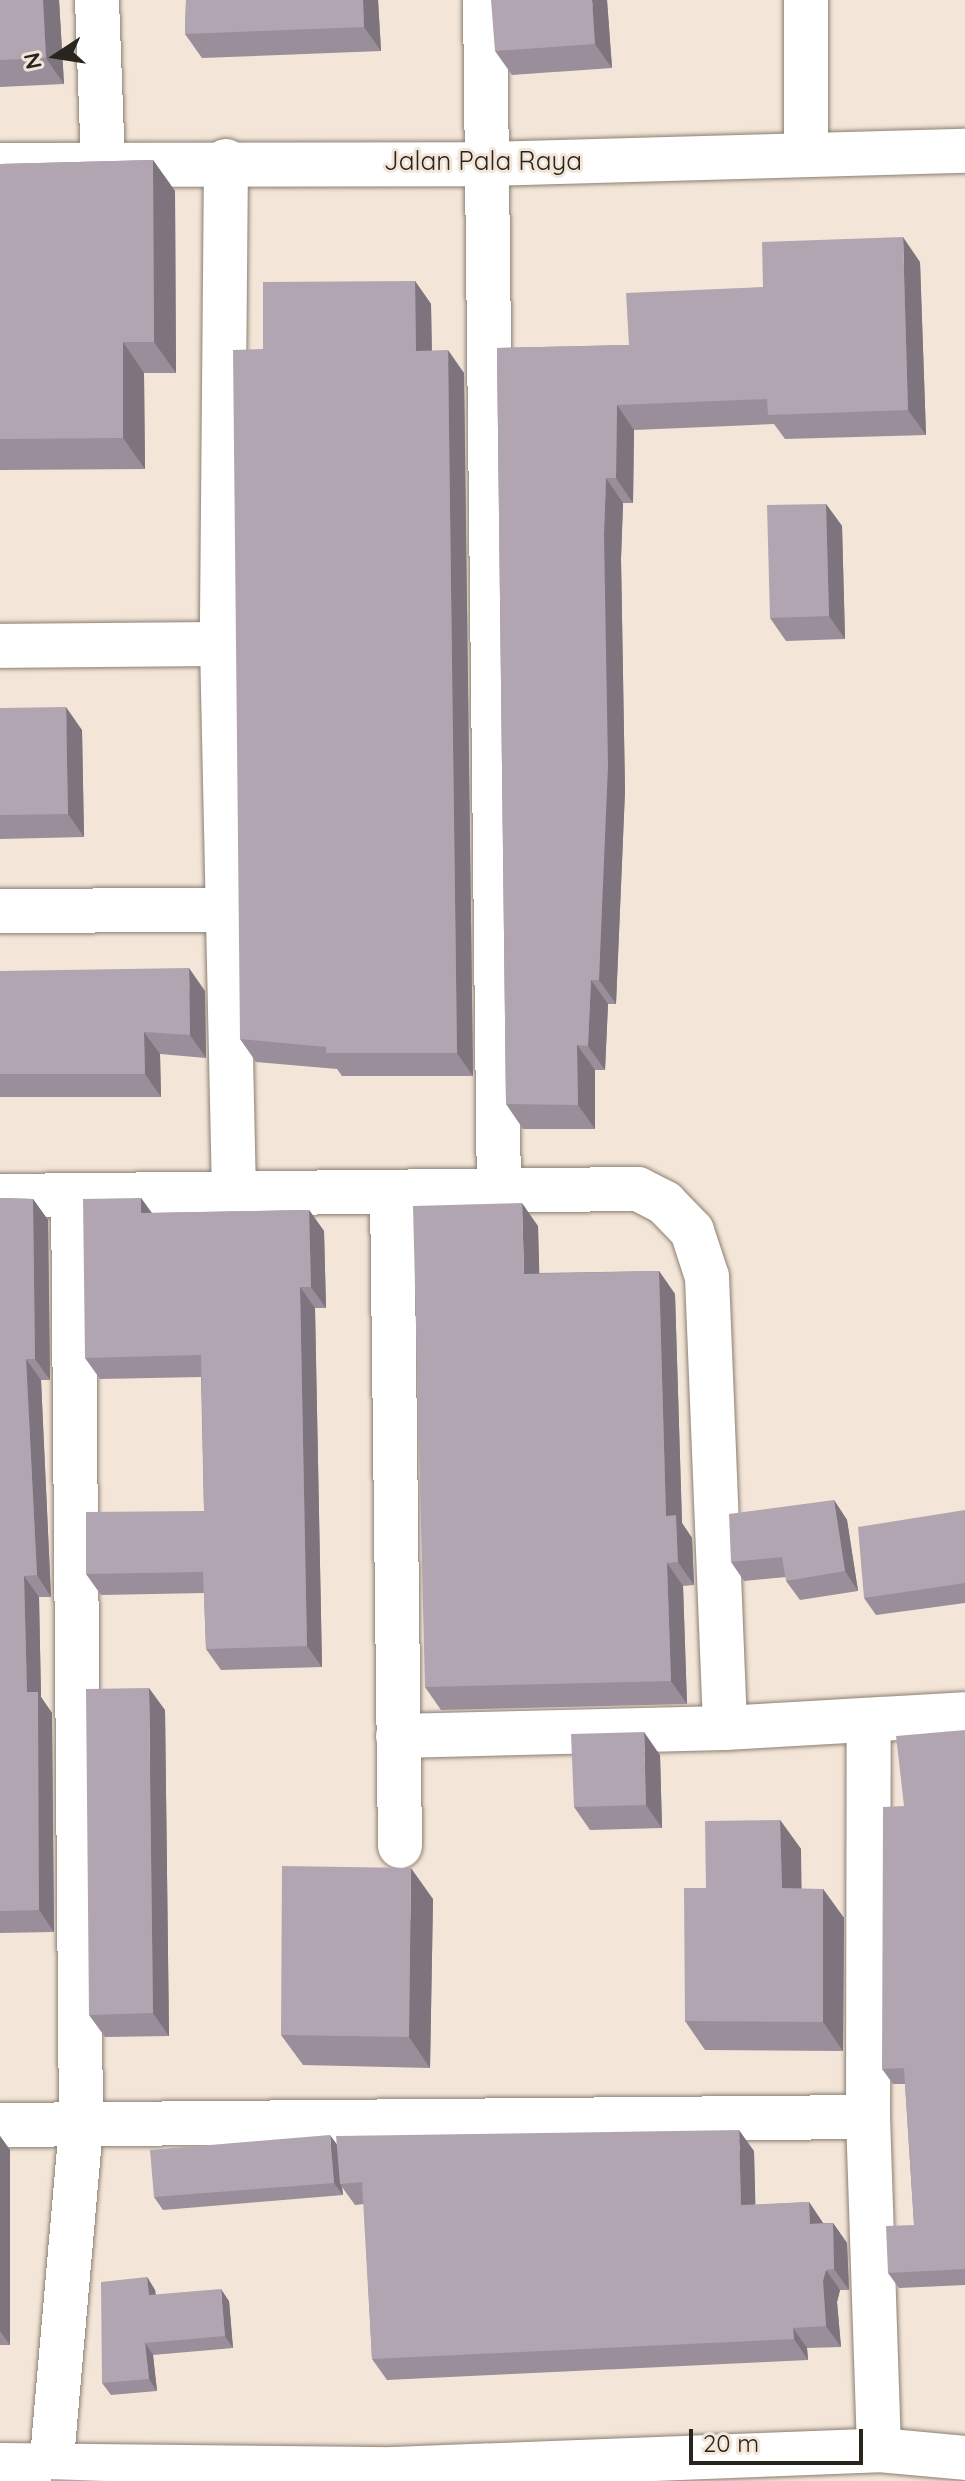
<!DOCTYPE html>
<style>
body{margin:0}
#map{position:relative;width:965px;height:2481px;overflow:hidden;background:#f3e6d8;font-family:Quicksand,sans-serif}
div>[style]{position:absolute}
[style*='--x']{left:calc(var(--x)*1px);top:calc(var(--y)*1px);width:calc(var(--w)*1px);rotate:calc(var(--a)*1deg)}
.roads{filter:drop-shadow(0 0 2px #8b7f72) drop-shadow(0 0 2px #8b7f72)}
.street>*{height:44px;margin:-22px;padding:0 22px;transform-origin:22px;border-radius:22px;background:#fff}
.secondary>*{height:44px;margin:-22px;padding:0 22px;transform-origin:22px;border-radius:22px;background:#fff}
.wall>*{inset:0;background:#998e99}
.shaded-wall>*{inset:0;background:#7d747d}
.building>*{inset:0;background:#b2a5b2}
span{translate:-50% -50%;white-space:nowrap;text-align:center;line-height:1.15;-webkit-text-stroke:6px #f3e6d8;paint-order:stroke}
.street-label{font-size:26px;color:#28241e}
.north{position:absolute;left:16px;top:16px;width:80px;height:80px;-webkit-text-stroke:6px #f3e6d8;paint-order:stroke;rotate:258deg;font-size:22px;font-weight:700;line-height:32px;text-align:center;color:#28241e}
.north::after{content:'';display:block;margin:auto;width:28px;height:36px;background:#28241e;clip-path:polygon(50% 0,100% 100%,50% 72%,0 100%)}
.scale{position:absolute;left:689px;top:2429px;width:174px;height:36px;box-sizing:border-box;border:4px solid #28241e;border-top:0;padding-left:10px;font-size:24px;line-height:28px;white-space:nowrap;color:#28241e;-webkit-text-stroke:6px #f3e6d8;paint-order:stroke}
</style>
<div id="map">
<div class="roads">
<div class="street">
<div style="--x:97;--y:0;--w:164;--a:87.9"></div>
<div style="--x:485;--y:0;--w:1191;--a:89.33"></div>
<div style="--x:806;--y:0;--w:155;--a:90"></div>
<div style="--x:226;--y:161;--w:483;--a:90.5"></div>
<div style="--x:222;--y:644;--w:549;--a:88.75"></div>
<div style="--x:0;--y:646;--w:222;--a:-0.5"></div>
<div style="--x:0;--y:911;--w:227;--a:-0.3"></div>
<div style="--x:392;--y:1192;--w:654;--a:89.3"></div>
<div style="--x:0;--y:1196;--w:638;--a:-0.63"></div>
<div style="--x:638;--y:1189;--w:30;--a:27"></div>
<div style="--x:665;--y:1203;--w:39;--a:46"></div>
<div style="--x:692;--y:1231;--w:48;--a:71.9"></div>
<div style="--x:707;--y:1277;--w:451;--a:87.7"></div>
<div style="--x:725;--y:1728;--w:240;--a:-3.3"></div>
<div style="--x:398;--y:1736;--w:327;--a:-1.4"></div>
<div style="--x:868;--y:2117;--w:397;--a:-89.9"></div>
<div style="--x:0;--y:2125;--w:868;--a:-0.53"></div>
<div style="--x:868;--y:2117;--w:333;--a:88.1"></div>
<div style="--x:0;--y:2465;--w:394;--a:0.6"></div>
<div style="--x:394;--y:2469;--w:485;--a:-2.2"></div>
<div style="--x:879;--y:2450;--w:86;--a:5.3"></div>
<div style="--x:50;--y:2481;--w:356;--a:-85"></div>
<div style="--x:81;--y:2126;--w:931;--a:-90.49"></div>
</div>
<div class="secondary">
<div style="--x:0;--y:165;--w:487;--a:-0.1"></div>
<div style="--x:487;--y:164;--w:478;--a:-1.6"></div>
</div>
</div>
<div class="wall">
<div style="clip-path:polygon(0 0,59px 0,64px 84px,0 87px)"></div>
<div style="clip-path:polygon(186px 0,378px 0,381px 51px,202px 58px,185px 34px)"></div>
<div style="clip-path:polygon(607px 0,612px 68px,512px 75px,495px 51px)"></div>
<div style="clip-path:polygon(153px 160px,175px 191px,176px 373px,144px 373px,145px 469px,0 470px,0 164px)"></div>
<div style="clip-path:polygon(920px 262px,926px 435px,785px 439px,774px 424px,634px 430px,633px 503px,623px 503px,621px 559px,625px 791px,616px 1004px,608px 1004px,605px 1070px,595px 1070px,595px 1129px,523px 1129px,506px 1104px,497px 348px,629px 345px,763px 287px)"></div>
<div style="clip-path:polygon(415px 281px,431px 304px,432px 351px,464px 373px,473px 1076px,342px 1076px,337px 1069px,256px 1062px,240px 1039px,263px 349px)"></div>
<div style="clip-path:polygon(826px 504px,842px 526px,845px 639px,786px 641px,770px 618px)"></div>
<div style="clip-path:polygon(0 708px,82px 730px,84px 837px,0 839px)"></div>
<div style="clip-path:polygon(0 971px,205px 991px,206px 1058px,160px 1054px,161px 1097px,0 1097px)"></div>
<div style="clip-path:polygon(0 1198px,33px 1199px,48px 1220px,50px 1380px,41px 1380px,51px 1597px,39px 1597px,41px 1697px,52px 1713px,54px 1932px,0 1933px)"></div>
<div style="clip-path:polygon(141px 1198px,152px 1213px,309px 1210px,324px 1231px,326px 1308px,315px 1308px,322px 1667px,221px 1670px,206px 1649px,204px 1593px,101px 1595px,86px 1574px,204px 1511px,201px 1377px,100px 1379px,85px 1358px)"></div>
<div style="clip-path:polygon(538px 1226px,539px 1273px,659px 1271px,675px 1294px,682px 1523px,692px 1538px,694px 1585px,683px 1586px,687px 1704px,441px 1710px,425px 1687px)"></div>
<div style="clip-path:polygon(834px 1500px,847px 1520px,858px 1591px,800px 1600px,786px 1581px,786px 1577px,744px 1581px,731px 1562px)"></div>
<div style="clip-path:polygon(965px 1510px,965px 1603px,876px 1615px,864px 1598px)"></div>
<div style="clip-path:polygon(165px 1710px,169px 2036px,105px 2037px,89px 2015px)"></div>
<div style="clip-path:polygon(965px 1730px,965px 2285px,899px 2288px,888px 2273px,914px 2225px,905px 2084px,893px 2084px,882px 2069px,904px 1806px)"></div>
<div style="clip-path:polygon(660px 1755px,662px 1828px,590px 1830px,574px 1807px)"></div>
<div style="clip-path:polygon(780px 1820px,801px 1849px,801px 1889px,823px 1889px,844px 1918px,843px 2051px,705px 2050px,685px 2021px,706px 1888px)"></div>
<div style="clip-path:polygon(433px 1899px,430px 2068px,303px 2065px,281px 2035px)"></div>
<div style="clip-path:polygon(0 2136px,10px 2150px,10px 2345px,0 2345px)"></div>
<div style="clip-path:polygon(337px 2144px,754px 2151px,755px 2205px,809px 2202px,823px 2223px,833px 2223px,847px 2243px,849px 2290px,840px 2290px,837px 2302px,841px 2347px,807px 2348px,808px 2360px,387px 2380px,372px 2359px,364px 2204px,355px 2205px,342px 2187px,343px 2195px,163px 2210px,154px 2197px)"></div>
<div style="clip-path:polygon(147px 2277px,155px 2290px,156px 2295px,229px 2301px,233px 2348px,153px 2355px,157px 2391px,111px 2395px,102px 2383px)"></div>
</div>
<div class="shaded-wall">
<div style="clip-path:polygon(43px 0,59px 0,64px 84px,46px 58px)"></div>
<div style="clip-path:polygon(363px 0,378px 0,381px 51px,364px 27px)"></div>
<div style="clip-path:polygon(592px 0,607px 0,612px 68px,595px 44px)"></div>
<div style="clip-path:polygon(153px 160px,175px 191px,176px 373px,154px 342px)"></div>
<div style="clip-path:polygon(903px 237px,920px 262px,926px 435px,908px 410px)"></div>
<div style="clip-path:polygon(415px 281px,431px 304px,432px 374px,416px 351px)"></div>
<div style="clip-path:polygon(123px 342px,144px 373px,145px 469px,123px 438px)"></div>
<div style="clip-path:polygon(448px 350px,464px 373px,473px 1076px,457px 1053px)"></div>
<div style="clip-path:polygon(617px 405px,634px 430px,633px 503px,616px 478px)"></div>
<div style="clip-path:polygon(606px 478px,623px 503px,621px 559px,625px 791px,616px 1004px,599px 980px,604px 534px)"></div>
<div style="clip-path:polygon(826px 504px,842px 526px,845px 639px,829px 616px)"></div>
<div style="clip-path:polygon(66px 707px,82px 730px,84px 837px,68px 814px)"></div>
<div style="clip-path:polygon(189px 968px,205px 991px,206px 1058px,190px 1035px)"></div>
<div style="clip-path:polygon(591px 980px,608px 1004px,605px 1070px,588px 1046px)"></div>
<div style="clip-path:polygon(144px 1032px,160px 1054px,161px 1097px,145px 1074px)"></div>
<div style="clip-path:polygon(577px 1045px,595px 1070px,595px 1129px,578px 1105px)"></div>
<div style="clip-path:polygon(141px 1198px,156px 1219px,141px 1213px)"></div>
<div style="clip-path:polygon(33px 1199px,48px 1220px,50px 1380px,35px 1359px)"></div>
<div style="clip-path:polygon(522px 1203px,538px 1226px,540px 1297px,524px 1274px)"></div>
<div style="clip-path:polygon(309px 1210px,324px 1231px,326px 1308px,311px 1287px)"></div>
<div style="clip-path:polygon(659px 1271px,675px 1294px,682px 1523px,692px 1538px,694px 1585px,678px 1562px,666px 1516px)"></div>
<div style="clip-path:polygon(300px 1287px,315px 1308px,322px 1667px,307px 1646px)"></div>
<div style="clip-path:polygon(26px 1359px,41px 1380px,51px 1597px,37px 1575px)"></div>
<div style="clip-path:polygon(834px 1500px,847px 1520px,858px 1591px,845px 1571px)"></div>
<div style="clip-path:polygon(667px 1563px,683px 1586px,687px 1704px,671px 1681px)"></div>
<div style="clip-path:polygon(24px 1576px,39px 1597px,41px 1697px,52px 1713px,54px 1932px,39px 1910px,27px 1692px)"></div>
<div style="clip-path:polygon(149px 1688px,165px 1710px,169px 2036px,153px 2013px)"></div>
<div style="clip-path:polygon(644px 1732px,660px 1755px,662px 1828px,646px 1805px)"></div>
<div style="clip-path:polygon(780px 1820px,801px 1849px,802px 1918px,782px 1888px)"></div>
<div style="clip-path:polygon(411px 1868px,433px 1899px,430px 2068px,409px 2037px)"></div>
<div style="clip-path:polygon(823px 1889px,844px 1918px,843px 2051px,823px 2022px)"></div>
<div style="clip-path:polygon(739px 2130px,754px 2151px,756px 2226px,741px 2205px)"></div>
<div style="clip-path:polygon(330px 2135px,339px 2147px,340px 2184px,342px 2187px,343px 2195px,334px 2183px)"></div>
<div style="clip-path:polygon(0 2136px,10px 2150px,10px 2345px,0 2331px)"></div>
<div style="clip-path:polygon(809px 2202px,823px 2223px,810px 2224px)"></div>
<div style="clip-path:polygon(833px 2223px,847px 2243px,849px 2290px,834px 2269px)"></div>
<div style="clip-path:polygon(826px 2270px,840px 2290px,837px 2302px,841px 2347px,826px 2326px,823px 2281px)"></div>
<div style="clip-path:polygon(147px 2277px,155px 2290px,157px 2308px,149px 2295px)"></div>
<div style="clip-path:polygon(221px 2289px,229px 2301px,233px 2348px,225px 2336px)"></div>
<div style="clip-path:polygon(793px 2328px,807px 2348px,808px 2360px,794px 2339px)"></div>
<div style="clip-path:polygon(145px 2343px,153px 2355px,157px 2391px,149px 2379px)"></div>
</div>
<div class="building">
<div style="clip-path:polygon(0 0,43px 0,46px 58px,0 60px)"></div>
<div style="clip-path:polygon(186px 0,363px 0,364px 27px,185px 34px)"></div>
<div style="clip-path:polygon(491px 0,592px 0,595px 44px,495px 51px)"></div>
<div style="clip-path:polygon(153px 160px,154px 342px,123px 342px,123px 438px,0 439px,0 164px)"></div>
<div style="clip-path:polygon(903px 237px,908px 410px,768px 415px,767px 399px,617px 405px,616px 478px,606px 478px,604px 534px,608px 766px,599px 980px,591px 980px,588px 1046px,577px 1045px,578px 1105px,506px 1104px,497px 348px,629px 345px,626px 293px,763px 287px,762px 242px)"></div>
<div style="clip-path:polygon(415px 281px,416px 351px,448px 350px,457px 1053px,326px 1053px,326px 1047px,240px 1039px,233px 350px,263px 349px,263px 282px)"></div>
<div style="clip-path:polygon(826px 504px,829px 616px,770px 618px,767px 505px)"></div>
<div style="clip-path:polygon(66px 707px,68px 814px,0 815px,0 708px)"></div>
<div style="clip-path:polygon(189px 968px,190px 1035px,144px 1032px,145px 1074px,0 1074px,0 971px)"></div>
<div style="clip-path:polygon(0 1198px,33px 1199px,35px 1359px,26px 1359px,37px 1575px,24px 1576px,27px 1692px,38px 1692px,39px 1910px,0 1911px)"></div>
<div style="clip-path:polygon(141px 1198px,141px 1213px,309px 1210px,311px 1287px,300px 1287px,307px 1646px,206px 1649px,203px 1572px,86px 1574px,86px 1512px,204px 1511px,201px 1355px,85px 1358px,83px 1199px)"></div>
<div style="clip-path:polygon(522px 1203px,524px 1274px,659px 1271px,666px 1516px,676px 1515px,678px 1562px,667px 1563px,671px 1681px,425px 1687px,413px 1206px)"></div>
<div style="clip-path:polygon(834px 1500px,845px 1571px,786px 1581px,782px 1557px,731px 1562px,729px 1514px)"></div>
<div style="clip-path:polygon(965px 1510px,965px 1583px,864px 1598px,858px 1527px)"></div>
<div style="clip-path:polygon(149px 1688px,153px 2013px,89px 2015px,86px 1689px)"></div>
<div style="clip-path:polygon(965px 1730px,965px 2269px,888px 2273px,886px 2226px,914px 2225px,904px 2068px,882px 2069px,883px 1807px,904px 1806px,896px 1736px)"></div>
<div style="clip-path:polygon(644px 1732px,646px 1805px,574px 1807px,571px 1734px)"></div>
<div style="clip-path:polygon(780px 1820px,782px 1888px,823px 1889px,823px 2022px,685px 2021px,684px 1888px,706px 1888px,705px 1821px)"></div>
<div style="clip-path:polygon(282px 1866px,411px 1868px,409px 2037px,281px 2035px)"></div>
<div style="clip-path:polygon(739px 2130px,741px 2205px,809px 2202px,810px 2224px,833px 2223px,834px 2269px,826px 2270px,823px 2281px,826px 2326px,793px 2328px,794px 2339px,372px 2359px,362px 2182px,340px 2184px,336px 2136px)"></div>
<div style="clip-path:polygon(330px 2135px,334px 2183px,154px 2197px,150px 2150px)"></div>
<div style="clip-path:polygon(147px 2277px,149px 2295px,221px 2289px,225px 2336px,145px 2343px,149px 2379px,102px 2383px,101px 2282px)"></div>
<div style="clip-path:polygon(51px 2479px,107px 2481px,51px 2481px)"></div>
</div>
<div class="street-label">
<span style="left:483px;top:161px">Jalan Pala Raya</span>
</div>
<div class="north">N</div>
<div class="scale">20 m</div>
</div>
